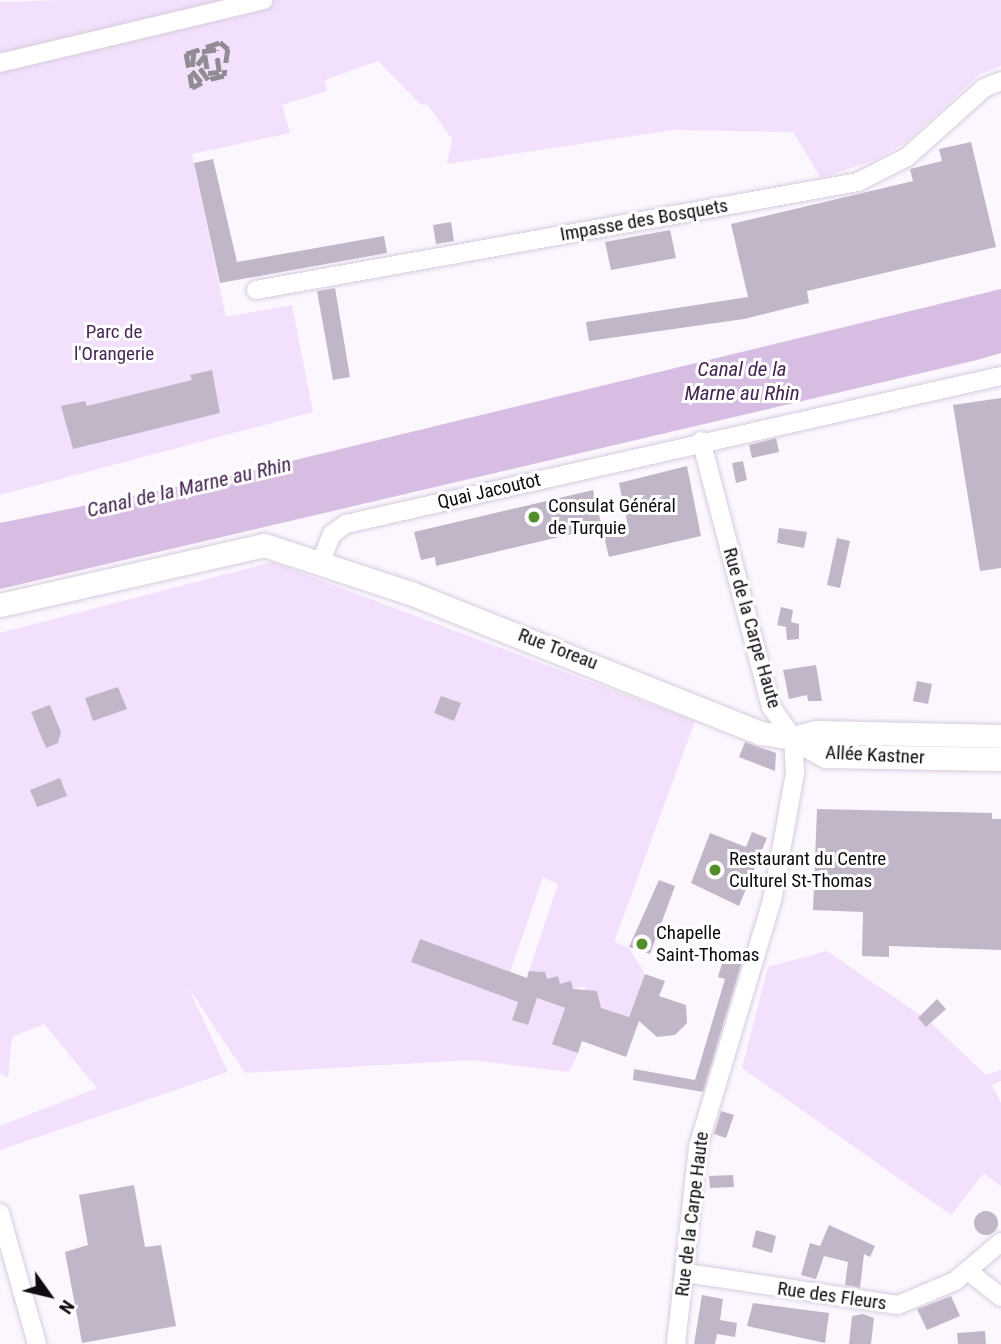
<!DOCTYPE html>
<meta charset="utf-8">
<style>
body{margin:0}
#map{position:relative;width:1001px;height:1344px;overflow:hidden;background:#fcf7ff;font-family:"Roboto Condensed",sans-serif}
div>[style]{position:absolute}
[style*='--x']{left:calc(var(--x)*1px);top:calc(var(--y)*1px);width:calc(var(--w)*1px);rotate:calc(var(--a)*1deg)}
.green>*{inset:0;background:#f3e0fc}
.water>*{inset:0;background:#d6bde1}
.building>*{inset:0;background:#c1b6c7}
.round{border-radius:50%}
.roads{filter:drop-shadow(0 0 2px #d7ccdd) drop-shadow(0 0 2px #d7ccdd)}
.minor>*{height:18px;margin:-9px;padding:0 9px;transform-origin:9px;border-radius:9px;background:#fff}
.major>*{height:23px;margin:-11.5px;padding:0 11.5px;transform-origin:11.5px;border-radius:11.5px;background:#fff}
.rail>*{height:4.5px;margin-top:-2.25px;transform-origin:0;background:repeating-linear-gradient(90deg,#918c93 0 14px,transparent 0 21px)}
.dots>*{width:19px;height:19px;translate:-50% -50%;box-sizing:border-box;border:4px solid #fff;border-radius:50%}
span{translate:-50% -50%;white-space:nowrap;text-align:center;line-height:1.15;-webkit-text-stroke:6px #fff;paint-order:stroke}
.street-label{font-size:19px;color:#0f0b10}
.park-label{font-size:19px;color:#472755}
.poi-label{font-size:19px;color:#0f0b10}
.left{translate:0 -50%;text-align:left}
.water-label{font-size:21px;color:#442451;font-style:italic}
.north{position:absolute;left:14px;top:1260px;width:70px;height:70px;-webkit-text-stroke:5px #fff;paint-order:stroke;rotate:124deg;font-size:19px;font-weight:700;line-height:28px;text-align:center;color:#0f0b10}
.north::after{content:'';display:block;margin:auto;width:24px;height:32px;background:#0f0b10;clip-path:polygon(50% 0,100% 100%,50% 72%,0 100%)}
</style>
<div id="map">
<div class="green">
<div style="clip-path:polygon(64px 0,1001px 0,1001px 66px,980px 74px,907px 141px,878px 159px,821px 178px,793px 132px,673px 130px,447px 164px,452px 139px,428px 105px,420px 104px,378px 61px,325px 80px,327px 91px,282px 105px,290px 133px,192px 154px,226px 317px,292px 305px,313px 412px,0 495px,0 2px)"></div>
<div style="clip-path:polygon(272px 562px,695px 721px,614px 942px,629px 948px,645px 974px,629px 1017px,601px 1008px,597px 991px,586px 993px,584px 986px,573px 989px,560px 984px,558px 977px,547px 979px,545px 972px,529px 971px,558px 884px,543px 877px,510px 972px,420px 939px,411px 962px,501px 995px,521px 992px,512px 1019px,527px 1025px,536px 998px,572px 1011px,564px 1012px,552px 1043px,578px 1053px,569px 1072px,472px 1060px,245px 1073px,188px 987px,228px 1072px,0 1150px,0 1126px,97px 1088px,44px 1024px,12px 1037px,8px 1078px,0 1073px,0 633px)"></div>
<div style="clip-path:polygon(827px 951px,920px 1015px,926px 1027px,931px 1023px,986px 1075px,1001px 1070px,1001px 1081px,992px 1085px,1001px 1103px,1001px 1186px,984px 1173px,951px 1215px,742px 1068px,768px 967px)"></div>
</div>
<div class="water">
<div style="clip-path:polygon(1001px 289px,1001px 353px,977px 360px,0 589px,0 523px,225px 477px)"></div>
</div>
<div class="building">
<div style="clip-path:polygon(971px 142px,996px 247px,807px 291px,809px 303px,744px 319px,589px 341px,586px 322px,748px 297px,731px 224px,913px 181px,910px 169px,942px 161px,939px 149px)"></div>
<div style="clip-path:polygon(213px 159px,237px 262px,384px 236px,387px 253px,220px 283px,194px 163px)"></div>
<div style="clip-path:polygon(451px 222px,454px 241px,436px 244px,433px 225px)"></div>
<div style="clip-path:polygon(670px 230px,676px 258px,611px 270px,605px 242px)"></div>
<div style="clip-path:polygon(335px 288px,350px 377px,333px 380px,317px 291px)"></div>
<div style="clip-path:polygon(212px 370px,220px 413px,73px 449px,61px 406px,85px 401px,87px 406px,192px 380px,190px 375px)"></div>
<div style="clip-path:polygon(1001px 398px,1001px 568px,980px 571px,953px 405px)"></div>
<div style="clip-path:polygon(776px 438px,779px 452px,752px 458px,749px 445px)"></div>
<div style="clip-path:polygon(743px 461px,747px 480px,736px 483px,732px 463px)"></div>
<div style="clip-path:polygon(687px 466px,701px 536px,609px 557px,604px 537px,629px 531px,619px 483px)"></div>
<div style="clip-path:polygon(593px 490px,602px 527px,436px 566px,435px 557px,421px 560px,414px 532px)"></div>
<div style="clip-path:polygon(779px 528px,807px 532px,804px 548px,777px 543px)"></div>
<div style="clip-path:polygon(837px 538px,850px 541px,840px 588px,827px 585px)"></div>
<div style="clip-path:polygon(781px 607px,793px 610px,791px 622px,799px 624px,799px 639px,787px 640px,786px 627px,777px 625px)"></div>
<div style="clip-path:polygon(816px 665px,822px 701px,808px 701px,807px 695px,789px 699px,783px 670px)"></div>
<div style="clip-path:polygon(917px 681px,932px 684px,928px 704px,913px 701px)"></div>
<div style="clip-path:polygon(118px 687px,127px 709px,93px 721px,85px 698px)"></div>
<div style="clip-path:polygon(441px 696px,461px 703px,454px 721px,434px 713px)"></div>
<div style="clip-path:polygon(50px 705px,61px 732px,58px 743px,46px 748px,31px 712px)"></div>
<div style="clip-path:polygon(745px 742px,776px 753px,775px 771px,739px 757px)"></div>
<div style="clip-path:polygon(60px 778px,67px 796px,37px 807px,30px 790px)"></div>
<div style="clip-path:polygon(817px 809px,992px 813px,992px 819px,1001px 819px,1001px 950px,889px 946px,889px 957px,862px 956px,863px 912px,813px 910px)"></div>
<div style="clip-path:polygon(752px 832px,767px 838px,739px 906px,691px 883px,710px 833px,746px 847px)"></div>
<div style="clip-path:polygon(659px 880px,675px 886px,650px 954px,629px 947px)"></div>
<div style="clip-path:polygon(420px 939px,527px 978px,529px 971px,545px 972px,547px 979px,558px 976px,560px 984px,571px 981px,573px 989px,597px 991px,601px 1008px,629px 1017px,645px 974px,665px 981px,659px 996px,686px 1005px,687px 1023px,675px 1035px,657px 1037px,639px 1021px,626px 1057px,582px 1041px,578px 1053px,552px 1044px,565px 1008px,537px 998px,528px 1025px,512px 1020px,518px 1002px,411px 962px)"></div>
<div style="clip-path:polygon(724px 957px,742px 962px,703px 1092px,633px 1080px,634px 1069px,695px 1080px,725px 979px,718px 977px)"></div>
<div style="clip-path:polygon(937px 999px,946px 1009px,926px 1027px,918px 1018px)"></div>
<div style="clip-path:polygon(721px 1111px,734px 1115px,726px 1138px,714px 1134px)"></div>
<div style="clip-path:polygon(733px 1175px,734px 1187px,710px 1188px,709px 1176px)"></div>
<div style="clip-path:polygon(134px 1185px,145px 1247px,161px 1245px,176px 1326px,82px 1343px,65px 1252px,88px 1245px,79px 1195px)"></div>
<div class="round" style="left:974px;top:1211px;width:24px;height:24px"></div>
<div style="clip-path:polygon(829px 1225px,875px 1246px,870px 1257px,864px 1254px,860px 1288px,845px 1285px,848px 1262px,824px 1256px,816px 1279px,801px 1275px,810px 1243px,820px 1246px)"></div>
<div style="clip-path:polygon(756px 1230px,776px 1236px,772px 1253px,752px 1247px)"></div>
<div style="clip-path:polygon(702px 1295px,723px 1299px,720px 1320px,737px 1323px,735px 1337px,717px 1334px,715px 1344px,694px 1344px)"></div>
<div style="clip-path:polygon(951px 1296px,960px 1316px,927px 1330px,917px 1309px)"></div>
<div style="clip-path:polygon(753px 1303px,829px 1313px,825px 1343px,747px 1326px)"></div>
<div style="clip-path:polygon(863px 1314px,874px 1318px,871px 1344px,849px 1344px,852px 1316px)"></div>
<div style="clip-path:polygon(985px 1331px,986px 1344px,958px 1344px,957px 1333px)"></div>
</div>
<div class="roads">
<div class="minor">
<div style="--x:0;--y:63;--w:271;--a:-13.4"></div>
<div style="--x:256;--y:290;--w:612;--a:-10.17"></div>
<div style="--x:858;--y:182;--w:55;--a:-27"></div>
<div style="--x:907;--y:157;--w:103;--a:-41.9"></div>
<div style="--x:984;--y:88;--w:18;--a:-22"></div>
<div style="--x:321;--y:561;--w:29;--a:-68"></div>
<div style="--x:332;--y:534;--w:17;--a:-36"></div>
<div style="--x:346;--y:524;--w:672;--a:-12.73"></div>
<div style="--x:0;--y:1213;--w:136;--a:74.2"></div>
<div style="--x:968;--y:1271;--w:42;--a:38.2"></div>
<div style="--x:686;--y:1273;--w:214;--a:8.6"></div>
<div style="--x:898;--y:1305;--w:62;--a:-22.8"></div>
<div style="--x:955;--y:1281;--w:60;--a:-40.3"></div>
<div style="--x:676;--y:1344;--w:198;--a:-83.6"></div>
<div style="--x:698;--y:1147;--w:257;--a:-73.3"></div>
<div style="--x:772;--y:901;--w:130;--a:-79.8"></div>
<div style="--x:795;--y:773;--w:35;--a:-93"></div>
<div style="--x:793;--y:738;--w:38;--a:-125"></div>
<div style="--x:771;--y:707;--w:275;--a:-104.7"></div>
</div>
<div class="major">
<div style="--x:0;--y:605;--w:271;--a:-12.8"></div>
<div style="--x:264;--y:545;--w:157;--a:18.2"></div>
<div style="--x:413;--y:594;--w:375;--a:21.8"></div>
<div style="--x:761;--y:733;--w:32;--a:9"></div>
<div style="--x:793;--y:738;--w:24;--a:-15"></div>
<div style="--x:816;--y:732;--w:185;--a:1.2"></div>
<div style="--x:793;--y:738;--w:38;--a:29"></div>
<div style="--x:826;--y:756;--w:175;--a:1"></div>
</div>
</div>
<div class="rail">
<div style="--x:220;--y:42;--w:11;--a:41"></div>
<div style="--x:228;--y:49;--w:27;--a:98"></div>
<div style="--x:224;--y:76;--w:16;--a:166"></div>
<div style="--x:208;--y:80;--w:19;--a:-126"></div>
<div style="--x:197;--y:65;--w:13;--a:-51"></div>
<div style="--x:205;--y:55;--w:18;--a:81"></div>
<div style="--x:208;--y:73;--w:11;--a:-5"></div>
<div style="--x:219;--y:72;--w:22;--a:-98"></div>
<div style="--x:216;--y:50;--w:22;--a:172"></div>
<div style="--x:194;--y:53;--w:18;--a:96"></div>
<div style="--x:192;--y:71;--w:16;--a:50"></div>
<div style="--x:202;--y:83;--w:11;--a:153"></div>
<div style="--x:192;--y:88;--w:35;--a:-100"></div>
<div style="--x:186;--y:54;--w:36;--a:-19"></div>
</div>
<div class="dots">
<div style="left:534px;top:517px;background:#528d2a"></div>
<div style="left:715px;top:870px;background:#528d2a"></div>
<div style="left:642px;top:944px;background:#528d2a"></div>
</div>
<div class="street-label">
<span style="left:644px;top:220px;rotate:-10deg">Impasse des Bosquets</span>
<span style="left:489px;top:491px;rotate:-13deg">Quai Jacoutot</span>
<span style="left:752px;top:628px;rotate:74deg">Rue de la Carpe Haute</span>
<span style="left:558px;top:649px;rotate:21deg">Rue Toreau</span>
<span style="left:875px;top:755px;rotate:3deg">Allée Kastner</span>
<span style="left:692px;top:1214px;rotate:-83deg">Rue de la Carpe Haute</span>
<span style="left:832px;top:1296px;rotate:8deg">Rue des Fleurs</span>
</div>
<div class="park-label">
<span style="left:114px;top:343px">Parc de<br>l'Orangerie</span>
</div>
<div class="poi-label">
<span class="left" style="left:548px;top:517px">Consulat Général<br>de Turquie</span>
<span class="left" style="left:729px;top:870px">Restaurant du Centre<br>Culturel St-Thomas</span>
<span class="left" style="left:656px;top:944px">Chapelle<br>Saint-Thomas</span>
</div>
<div class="water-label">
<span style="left:742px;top:381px">Canal de la<br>Marne au Rhin</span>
<span style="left:189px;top:487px;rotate:-13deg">Canal de la Marne au Rhin</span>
</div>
<div class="north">N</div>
</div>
